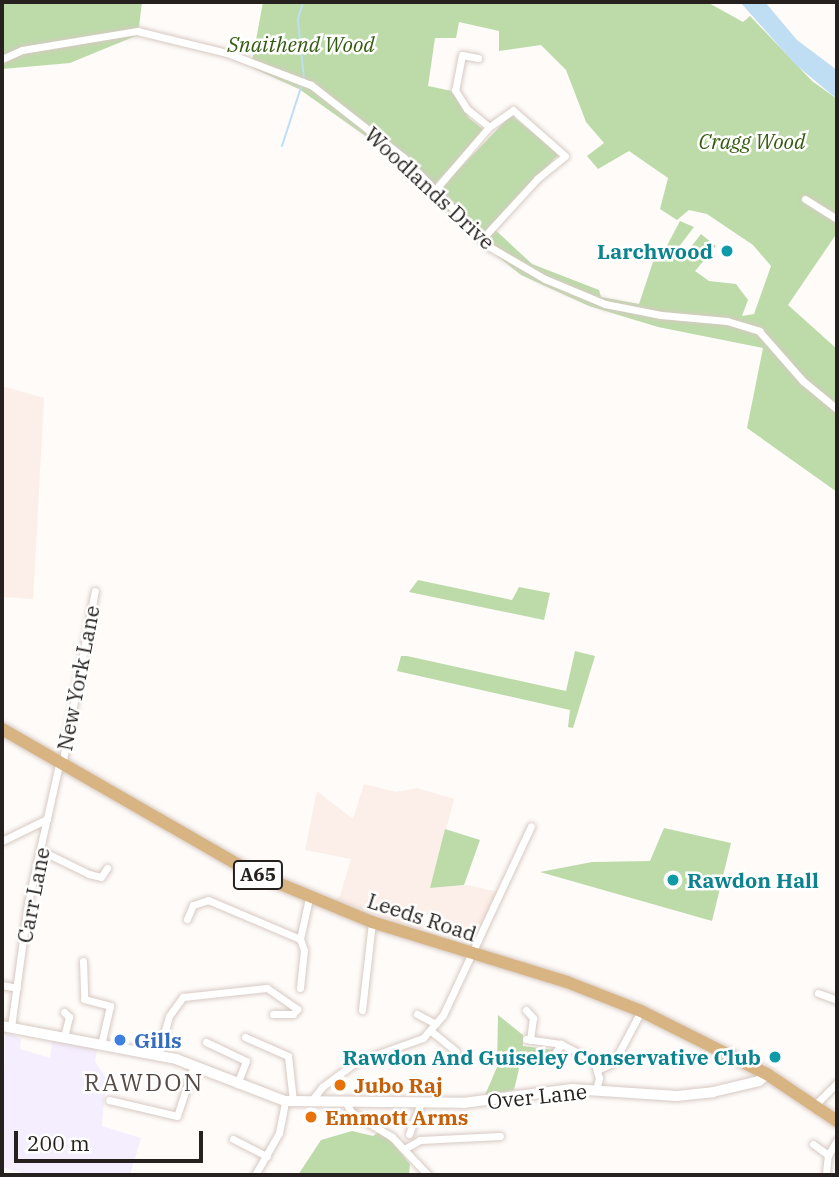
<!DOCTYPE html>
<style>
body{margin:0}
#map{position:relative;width:839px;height:1177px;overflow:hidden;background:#fefbf9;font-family:"IBM Plex Serif",serif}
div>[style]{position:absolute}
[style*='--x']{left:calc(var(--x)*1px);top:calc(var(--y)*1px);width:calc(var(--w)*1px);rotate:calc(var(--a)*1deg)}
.built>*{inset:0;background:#fceee8}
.education>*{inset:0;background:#f5eeff}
.green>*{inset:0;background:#bcdba9}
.water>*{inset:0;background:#bfdef4}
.stream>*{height:2px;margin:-1px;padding:0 1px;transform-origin:1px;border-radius:1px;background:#bfdef4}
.roads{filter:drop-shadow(0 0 2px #d7c9c2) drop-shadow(0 0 2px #d7c9c2)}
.street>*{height:7px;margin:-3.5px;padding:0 3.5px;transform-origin:3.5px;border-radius:3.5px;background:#fff}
.secondary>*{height:10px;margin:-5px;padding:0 5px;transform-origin:5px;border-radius:5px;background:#fff}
.primary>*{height:12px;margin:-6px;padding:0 6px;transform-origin:6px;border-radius:6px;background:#d7b482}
.dots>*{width:19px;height:19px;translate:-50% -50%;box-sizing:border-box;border:4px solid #fff;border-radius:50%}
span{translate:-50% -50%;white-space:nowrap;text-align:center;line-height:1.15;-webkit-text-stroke:5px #fff;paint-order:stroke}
.shield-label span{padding:2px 5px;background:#fff;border:2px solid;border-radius:5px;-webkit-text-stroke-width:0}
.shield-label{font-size:19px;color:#26211e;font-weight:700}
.park-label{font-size:21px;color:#345c10;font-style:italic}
.street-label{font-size:21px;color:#26211e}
.culture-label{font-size:21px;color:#0d838f;font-weight:700}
.right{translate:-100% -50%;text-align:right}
.left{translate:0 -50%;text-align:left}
.shop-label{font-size:21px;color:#366cbe;font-weight:700}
.food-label{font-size:21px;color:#c56008;font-weight:700}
.quarter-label{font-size:24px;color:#584b46;letter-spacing:2px}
.frame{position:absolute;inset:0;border:4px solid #26211e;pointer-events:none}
.scale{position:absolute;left:14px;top:1131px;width:189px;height:32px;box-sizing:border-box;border:4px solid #26211e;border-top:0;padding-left:9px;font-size:21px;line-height:24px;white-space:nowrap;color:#26211e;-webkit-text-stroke:5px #fff;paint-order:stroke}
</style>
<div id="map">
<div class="built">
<div style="clip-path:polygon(2px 386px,44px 398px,33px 599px,2px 597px)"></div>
<div style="clip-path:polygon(364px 784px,396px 792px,417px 788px,454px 799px,430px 888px,468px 885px,498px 892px,476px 935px,435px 914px,426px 915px,425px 909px,420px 930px,335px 900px,340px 896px,351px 859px,305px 850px,317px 791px,353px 819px)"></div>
</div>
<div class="education">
<div style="clip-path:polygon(5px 1032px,21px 1039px,20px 1049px,50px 1058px,52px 1040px,97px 1048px,95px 1061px,106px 1078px,102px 1126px,141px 1138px,130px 1175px,28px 1175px,2px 1167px)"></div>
</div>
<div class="green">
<div style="clip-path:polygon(2px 2px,142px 2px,138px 35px,70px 63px,2px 69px)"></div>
<div style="clip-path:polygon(evenodd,263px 2px,707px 2px,743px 22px,750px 16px,812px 81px,837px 99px,837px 233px,788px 305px,837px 349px,837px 492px,747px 428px,763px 348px,658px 327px,589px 306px,521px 275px,470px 234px,388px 152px,299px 89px,251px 67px,263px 2px,459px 22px,499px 31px,499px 51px,541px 45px,566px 70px,586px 122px,604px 143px,587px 156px,598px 169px,629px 151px,668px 178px,660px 209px,677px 220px,689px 210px,707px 214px,753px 245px,771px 266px,754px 314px,742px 316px,748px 300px,736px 284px,709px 281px,695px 271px,716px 246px,701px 234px,683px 257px,675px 252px,694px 227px,680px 221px,663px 253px,655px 256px,639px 304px,601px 297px,599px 290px,532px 264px,491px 226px,559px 154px,511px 115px,439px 190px,435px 184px,484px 130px,469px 118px,452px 91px,428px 86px,435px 38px,456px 38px,459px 22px)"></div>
<div style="clip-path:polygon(418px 580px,512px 600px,519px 587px,550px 593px,544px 620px,409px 592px)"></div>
<div style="clip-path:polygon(575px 651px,595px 656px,573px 728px,568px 727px,570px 710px,397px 671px,401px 656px,407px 656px,566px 691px)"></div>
<div style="clip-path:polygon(664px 828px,731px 843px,712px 921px,540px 872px,592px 862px,650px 861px)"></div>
<div style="clip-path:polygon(445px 829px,480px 840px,464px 885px,430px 888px)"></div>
<div style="clip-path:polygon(498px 1015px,523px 1035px,523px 1046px,555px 1050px,546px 1056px,522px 1056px,514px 1090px,485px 1095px,497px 1067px)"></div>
<div style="clip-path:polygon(352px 1131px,373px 1136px,379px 1132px,392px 1142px,410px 1164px,409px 1175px,298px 1175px,321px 1140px)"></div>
</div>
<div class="water">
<div style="clip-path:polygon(740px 2px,765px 2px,797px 40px,837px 70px,837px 99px,795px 64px)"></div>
</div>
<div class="stream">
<div style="--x:303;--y:2;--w:19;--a:106"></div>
<div style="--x:298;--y:20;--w:59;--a:84.2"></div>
<div style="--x:282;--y:146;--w:65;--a:-72.1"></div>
</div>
<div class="roads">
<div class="street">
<div style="--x:478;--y:58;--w:16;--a:-169"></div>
<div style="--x:462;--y:55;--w:36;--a:101"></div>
<div style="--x:455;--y:90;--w:22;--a:58"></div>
<div style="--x:467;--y:109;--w:28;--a:39"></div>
<div style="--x:2;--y:59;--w:22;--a:-24"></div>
<div style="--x:22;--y:50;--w:117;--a:-9.4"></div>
<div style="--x:137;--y:31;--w:93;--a:13.7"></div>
<div style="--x:227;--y:53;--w:90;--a:20.9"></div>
<div style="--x:311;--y:85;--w:117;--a:38"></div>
<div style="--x:403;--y:157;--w:125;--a:46"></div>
<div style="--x:490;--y:247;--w:64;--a:30.2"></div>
<div style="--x:545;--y:279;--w:65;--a:22.6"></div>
<div style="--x:605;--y:304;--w:57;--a:11.1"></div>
<div style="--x:661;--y:315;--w:66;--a:5.2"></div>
<div style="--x:727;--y:321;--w:34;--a:17"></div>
<div style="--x:759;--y:331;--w:67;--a:48.7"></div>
<div style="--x:803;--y:381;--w:44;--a:39.5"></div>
<div style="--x:435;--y:190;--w:83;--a:-49.4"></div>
<div style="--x:489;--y:127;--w:29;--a:-35"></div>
<div style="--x:513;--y:110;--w:69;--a:41.5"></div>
<div style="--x:565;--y:156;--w:36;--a:141"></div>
<div style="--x:537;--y:179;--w:81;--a:132.5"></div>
<div style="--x:805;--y:199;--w:38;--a:32"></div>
<div style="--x:62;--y:765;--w:177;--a:-79.3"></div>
<div style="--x:2;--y:841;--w:50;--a:-26.1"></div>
<div style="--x:42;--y:851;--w:52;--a:26.1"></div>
<div style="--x:89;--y:874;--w:12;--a:14"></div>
<div style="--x:101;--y:877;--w:11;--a:-56"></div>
<div style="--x:187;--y:919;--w:15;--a:-67"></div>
<div style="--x:193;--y:905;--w:16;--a:-18"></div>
<div style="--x:208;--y:900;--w:100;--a:23"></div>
<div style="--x:83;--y:961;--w:38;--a:88"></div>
<div style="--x:84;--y:999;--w:27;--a:15"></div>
<div style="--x:110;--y:1006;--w:40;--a:103"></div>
<div style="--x:2;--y:985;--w:15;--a:11"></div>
<div style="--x:300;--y:988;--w:38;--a:-84"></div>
<div style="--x:304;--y:950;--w:12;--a:-110"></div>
<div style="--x:300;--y:939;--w:42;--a:-77.6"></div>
<div style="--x:818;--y:993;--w:20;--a:20"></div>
<div style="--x:362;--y:1010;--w:89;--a:-83.5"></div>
<div style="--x:526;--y:1010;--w:11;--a:49"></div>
<div style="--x:533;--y:1018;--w:22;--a:98"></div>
<div style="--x:417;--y:1014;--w:21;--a:28"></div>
<div style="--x:11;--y:1027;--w:125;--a:-82.2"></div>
<div style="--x:28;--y:903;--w:142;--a:-77.4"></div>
<div style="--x:431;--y:1031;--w:32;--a:39"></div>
<div style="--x:64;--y:1037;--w:21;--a:-76"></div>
<div style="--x:69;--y:1017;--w:7;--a:-135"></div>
<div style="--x:245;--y:1037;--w:47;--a:23.8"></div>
<div style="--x:288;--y:1056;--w:45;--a:83.7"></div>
<div style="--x:526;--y:1039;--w:35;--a:8"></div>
<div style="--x:561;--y:1044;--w:37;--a:27"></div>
<div style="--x:594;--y:1061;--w:18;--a:74"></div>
<div style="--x:599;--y:1078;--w:12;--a:104"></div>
<div style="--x:206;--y:1042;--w:44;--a:25.4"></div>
<div style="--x:246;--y:1061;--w:25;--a:111"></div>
<div style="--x:158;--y:1055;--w:41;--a:-74.2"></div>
<div style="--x:169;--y:1016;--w:24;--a:-54"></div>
<div style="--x:183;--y:997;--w:84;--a:-6.1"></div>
<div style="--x:267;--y:988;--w:37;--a:35"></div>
<div style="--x:297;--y:1009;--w:6;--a:129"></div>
<div style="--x:293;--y:1014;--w:20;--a:180"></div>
<div style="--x:536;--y:1059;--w:16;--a:-4"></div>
<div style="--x:552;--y:1058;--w:17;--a:-57"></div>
<div style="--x:597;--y:1070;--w:19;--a:-25"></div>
<div style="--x:614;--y:1062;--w:58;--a:-62.1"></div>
<div style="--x:109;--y:1100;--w:70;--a:13.2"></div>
<div style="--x:177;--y:1116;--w:54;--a:-71.6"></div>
<div style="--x:312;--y:1100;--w:16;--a:-52"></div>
<div style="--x:322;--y:1087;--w:42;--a:-36.3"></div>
<div style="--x:356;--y:1062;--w:71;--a:-19.7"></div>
<div style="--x:423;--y:1038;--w:30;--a:-49"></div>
<div style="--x:443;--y:1015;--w:208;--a:-65"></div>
<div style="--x:345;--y:1101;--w:13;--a:61"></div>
<div style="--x:351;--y:1112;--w:48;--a:31.4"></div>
<div style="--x:392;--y:1137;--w:52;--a:46.5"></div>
<div style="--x:816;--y:1104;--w:30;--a:-45"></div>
<div style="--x:409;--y:1134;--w:33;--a:-69"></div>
<div style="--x:233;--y:1139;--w:38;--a:27"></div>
<div style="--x:813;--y:1144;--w:19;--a:36"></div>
<div style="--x:404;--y:1149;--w:18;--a:-29"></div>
<div style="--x:420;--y:1140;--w:80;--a:-2.9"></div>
<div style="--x:826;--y:1173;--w:18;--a:-84"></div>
<div style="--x:828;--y:1155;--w:17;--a:-59"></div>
<div style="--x:255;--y:1175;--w:48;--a:-60.3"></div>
<div style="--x:279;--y:1133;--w:33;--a:-79"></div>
</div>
<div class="secondary">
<div style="--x:2;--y:1026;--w:177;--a:10.7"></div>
<div style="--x:176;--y:1059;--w:117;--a:21.1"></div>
<div style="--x:285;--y:1101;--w:178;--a:0.6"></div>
<div style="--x:463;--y:1103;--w:110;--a:-7.3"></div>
<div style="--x:572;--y:1089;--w:105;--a:3.8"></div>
<div style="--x:677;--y:1096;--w:36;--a:-6"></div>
<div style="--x:713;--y:1092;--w:47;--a:-13.4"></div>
<div style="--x:759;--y:1081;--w:11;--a:-41"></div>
</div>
<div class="primary">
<div style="--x:2;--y:729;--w:285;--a:29.9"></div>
<div style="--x:249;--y:871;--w:133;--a:22.5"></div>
<div style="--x:372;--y:922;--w:204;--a:17.1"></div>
<div style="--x:567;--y:982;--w:79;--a:21.4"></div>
<div style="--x:641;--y:1011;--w:141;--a:26.6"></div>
<div style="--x:767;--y:1074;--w:84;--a:33.9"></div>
</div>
</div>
<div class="dots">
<div style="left:727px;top:251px;background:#0f9aa8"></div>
<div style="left:673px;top:880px;background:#0f9aa8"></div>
<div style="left:120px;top:1040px;background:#3f7fe0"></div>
<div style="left:775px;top:1057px;background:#0f9aa8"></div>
<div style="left:340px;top:1085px;background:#e8710a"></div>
<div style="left:311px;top:1117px;background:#e8710a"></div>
</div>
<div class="shield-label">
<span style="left:258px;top:875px">A65</span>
</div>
<div class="park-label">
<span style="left:301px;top:44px">Snaithend Wood</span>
<span style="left:752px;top:141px">Cragg Wood</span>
</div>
<div class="street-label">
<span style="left:430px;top:188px;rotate:43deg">Woodlands Drive</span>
<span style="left:78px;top:678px;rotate:-79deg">New York Lane</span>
<span style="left:33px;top:895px;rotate:-79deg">Carr Lane</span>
<span style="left:422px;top:917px;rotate:18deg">Leeds Road</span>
<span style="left:537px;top:1096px;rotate:-6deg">Over Lane</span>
</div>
<div class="culture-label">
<span class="right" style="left:713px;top:251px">Larchwood</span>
<span class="left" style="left:687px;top:880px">Rawdon Hall</span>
<span class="right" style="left:761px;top:1057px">Rawdon And Guiseley Conservative Club</span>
</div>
<div class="shop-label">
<span class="left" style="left:134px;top:1040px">Gills</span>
</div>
<div class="food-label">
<span class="left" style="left:354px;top:1085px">Jubo Raj</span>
<span class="left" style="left:325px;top:1117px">Emmott Arms</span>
</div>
<div class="quarter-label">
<span style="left:144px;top:1083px">RAWDON</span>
</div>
<div class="frame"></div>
<div class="scale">200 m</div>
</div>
